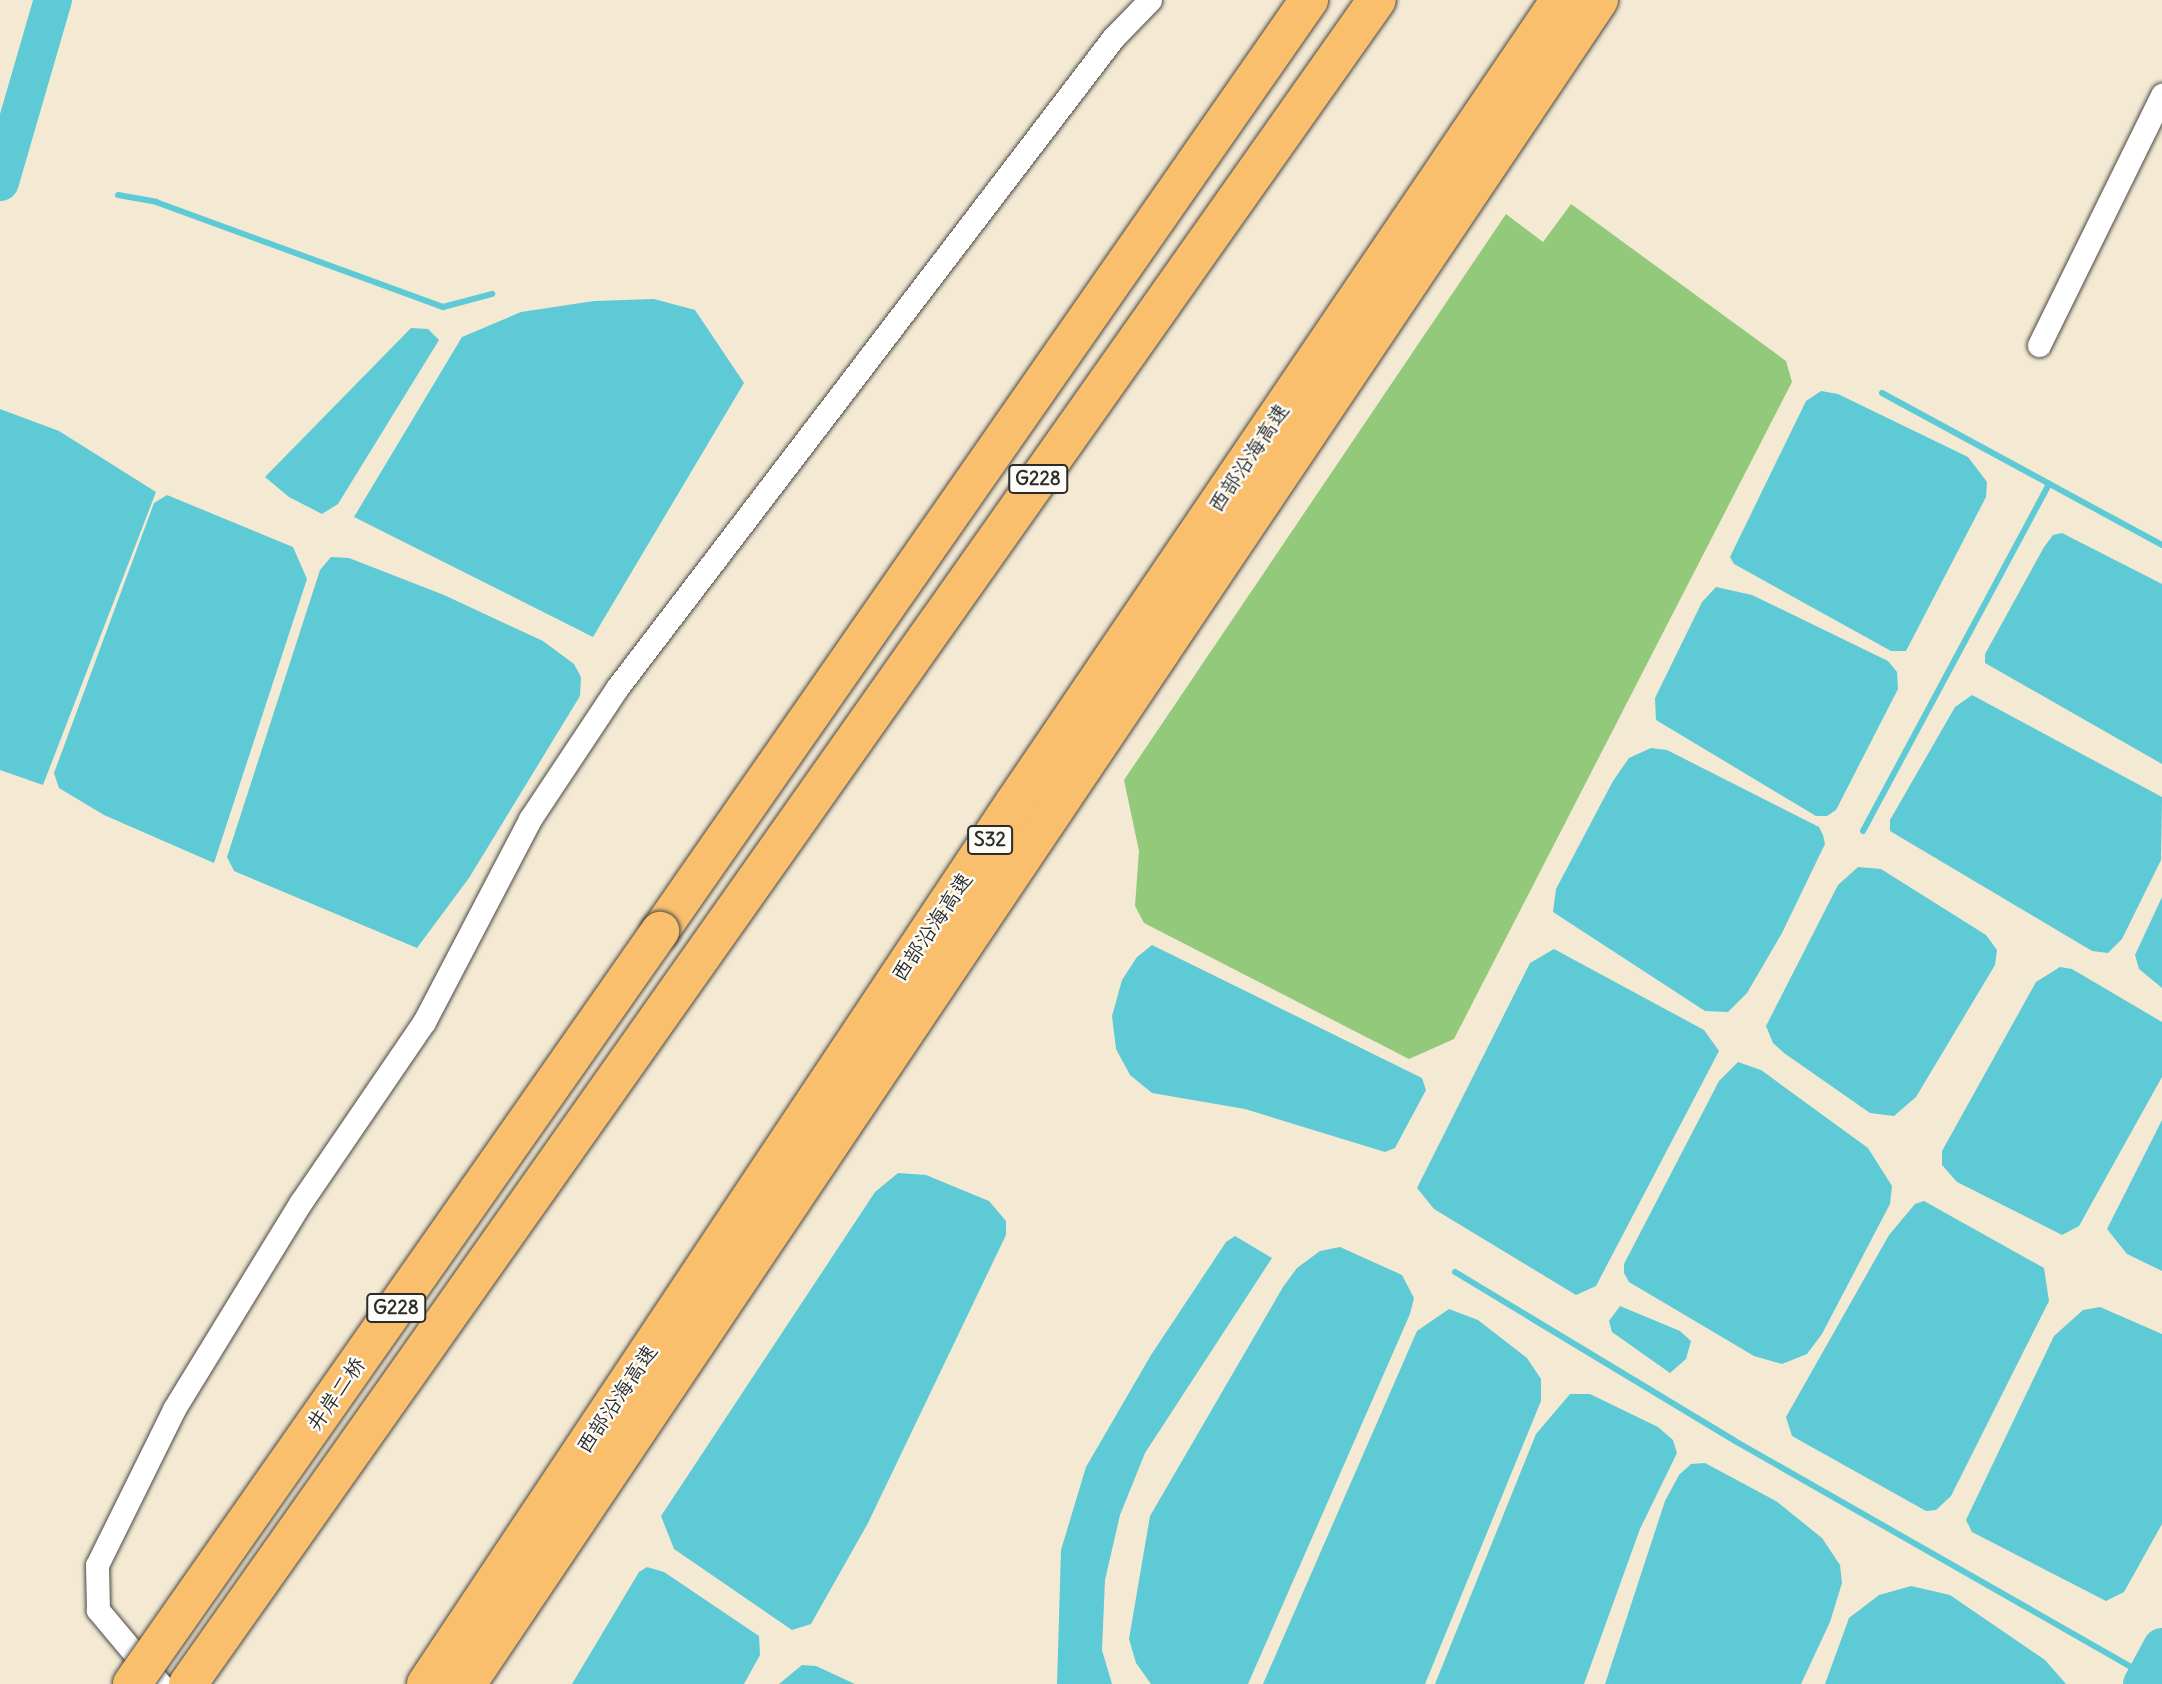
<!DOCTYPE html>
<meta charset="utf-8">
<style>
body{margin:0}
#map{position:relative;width:2162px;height:1684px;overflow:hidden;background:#f4ead4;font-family:Delius,"LXGW WenKai TC",sans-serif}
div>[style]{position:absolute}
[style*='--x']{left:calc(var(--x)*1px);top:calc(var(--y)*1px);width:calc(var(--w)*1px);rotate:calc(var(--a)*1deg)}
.green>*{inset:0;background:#92c97b}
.water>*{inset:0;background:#5ecad5}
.stream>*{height:6px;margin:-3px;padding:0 3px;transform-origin:3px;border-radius:3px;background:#5ecad5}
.river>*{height:38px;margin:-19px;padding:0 19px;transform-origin:19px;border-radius:19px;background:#5ecad5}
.roads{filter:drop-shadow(0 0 2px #494844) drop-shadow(0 0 2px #494844)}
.street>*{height:23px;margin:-11.5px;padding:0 11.5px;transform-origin:11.5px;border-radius:11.5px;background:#fff}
.highway>*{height:38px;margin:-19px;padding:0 19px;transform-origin:19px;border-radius:19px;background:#f9bf6d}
.bridges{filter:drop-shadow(0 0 2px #494844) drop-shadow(0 0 2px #494844)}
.highway-bridge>*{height:38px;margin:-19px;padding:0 19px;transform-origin:19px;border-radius:19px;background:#f9bf6d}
span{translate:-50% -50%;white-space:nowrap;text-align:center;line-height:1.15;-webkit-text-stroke:5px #fdfcf7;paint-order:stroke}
.shield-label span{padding:2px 5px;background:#fdfcf7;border:2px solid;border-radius:5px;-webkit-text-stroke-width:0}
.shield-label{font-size:19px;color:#2b2b2b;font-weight:700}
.street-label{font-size:21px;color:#2b2b2b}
</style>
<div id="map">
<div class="green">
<div style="clip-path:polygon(1571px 204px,1786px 361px,1792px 382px,1454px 1039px,1409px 1059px,1144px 923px,1135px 906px,1139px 851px,1124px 780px,1506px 214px,1543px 242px)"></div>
</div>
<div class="water">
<div style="clip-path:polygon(654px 299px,695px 310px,744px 383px,593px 637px,354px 517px,462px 337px,521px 312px,594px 301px)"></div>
<div style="clip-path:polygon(411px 328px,428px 329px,439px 340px,338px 504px,322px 514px,289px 497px,265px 477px)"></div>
<div style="clip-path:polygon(1821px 391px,1838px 394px,1968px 457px,1987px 482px,1986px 497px,1906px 651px,1891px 651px,1734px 564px,1730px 557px,1806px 401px)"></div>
<div style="clip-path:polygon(0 409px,59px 431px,156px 492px,43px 785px,0 770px)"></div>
<div style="clip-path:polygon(167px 495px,293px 547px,307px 579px,214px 863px,104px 815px,59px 788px,54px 773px,154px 503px)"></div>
<div style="clip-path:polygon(2062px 533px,2162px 584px,2162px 764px,1985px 663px,1985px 654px,2044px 547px,2053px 535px)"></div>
<div style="clip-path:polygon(331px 557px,349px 558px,444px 595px,543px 641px,574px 664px,581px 677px,580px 696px,469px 878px,417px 948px,234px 871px,227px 857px,320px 570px)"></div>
<div style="clip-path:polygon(1716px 587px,1752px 595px,1888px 661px,1897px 672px,1898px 689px,1836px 810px,1827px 816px,1816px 816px,1656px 720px,1655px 698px,1702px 602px)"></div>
<div style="clip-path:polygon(1972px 695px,2162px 797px,2161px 860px,2122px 939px,2108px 953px,2092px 951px,1890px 831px,1890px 820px,1955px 707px)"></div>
<div style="clip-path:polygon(1651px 748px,1667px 750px,1819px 827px,1823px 835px,1825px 844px,1782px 933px,1747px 993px,1728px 1012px,1705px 1011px,1553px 912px,1556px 889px,1613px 781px,1629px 758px)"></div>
<div style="clip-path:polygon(1858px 867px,1881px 869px,1986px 935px,1997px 950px,1995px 965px,1916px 1097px,1894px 1116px,1870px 1113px,1784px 1053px,1773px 1043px,1766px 1026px,1838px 885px)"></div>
<div style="clip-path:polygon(2162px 897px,2162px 988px,2139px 969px,2135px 955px)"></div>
<div style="clip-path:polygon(1152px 945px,1422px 1078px,1426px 1090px,1395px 1148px,1385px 1152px,1245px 1109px,1152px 1093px,1130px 1075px,1116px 1049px,1112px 1016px,1122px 980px,1137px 957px)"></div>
<div style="clip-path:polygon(1554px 949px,1704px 1030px,1719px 1051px,1596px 1286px,1576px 1295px,1434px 1209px,1417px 1188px,1530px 963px)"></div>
<div style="clip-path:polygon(2060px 967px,2072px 969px,2162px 1022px,2162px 1077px,2079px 1226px,2062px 1235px,1957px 1182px,1942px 1165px,1942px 1151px,2036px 982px)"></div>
<div style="clip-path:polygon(1738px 1062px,1761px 1070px,1868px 1148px,1892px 1186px,1890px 1204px,1822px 1334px,1807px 1354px,1782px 1364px,1754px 1356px,1629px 1282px,1624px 1273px,1624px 1264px,1719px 1081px)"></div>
<div style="clip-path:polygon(2162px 1120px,2162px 1271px,2127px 1254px,2107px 1229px)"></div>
<div style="clip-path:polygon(898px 1173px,926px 1175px,989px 1201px,1006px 1221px,1006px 1235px,868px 1523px,811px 1624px,792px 1630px,674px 1549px,661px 1516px,875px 1192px)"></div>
<div style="clip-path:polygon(1924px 1201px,2044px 1268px,2049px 1301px,1951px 1496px,1936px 1510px,1926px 1511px,1792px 1436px,1786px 1417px,1889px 1235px,1915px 1204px)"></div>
<div style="clip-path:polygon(1235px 1236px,1272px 1258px,1145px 1453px,1120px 1515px,1105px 1580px,1102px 1650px,1112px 1684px,1057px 1684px,1061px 1550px,1086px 1467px,1151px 1355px,1226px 1242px)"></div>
<div style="clip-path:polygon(1340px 1247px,1402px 1275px,1414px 1298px,1410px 1314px,1248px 1684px,1151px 1684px,1136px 1663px,1129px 1639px,1150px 1516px,1283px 1287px,1297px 1268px,1320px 1251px)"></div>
<div style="clip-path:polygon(1620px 1306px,1680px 1331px,1691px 1341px,1686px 1359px,1670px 1373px,1612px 1332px,1609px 1321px)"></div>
<div style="clip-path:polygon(2100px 1307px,2162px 1334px,2162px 1524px,2124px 1592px,2106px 1601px,1972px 1532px,1966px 1520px,2054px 1336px,2083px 1310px)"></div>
<div style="clip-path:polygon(1449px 1309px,1478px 1320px,1527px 1358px,1541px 1379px,1541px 1401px,1425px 1684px,1263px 1684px,1417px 1331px)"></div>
<div style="clip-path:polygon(1570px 1394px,1590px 1394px,1658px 1427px,1673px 1440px,1677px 1453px,1640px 1529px,1584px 1684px,1435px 1684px,1536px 1434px)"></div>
<div style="clip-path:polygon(1705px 1463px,1776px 1501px,1822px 1538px,1840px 1565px,1842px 1583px,1830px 1622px,1801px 1684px,1605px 1684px,1665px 1501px,1679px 1475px,1691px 1464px)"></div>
<div style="clip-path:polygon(647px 1567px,664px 1572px,759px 1636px,760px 1655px,744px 1684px,572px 1684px,639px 1572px)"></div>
<div style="clip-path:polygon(1911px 1586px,1950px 1595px,2045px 1660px,2066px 1684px,1825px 1684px,1849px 1618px,1879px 1595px)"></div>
<div style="clip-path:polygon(802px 1665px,816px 1666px,855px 1684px,779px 1684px)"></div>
</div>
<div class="stream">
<div style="--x:118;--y:195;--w:39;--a:10"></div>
<div style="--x:156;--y:202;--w:306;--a:20.1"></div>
<div style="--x:443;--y:307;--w:51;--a:-14.9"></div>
<div style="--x:1882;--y:393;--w:319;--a:28.5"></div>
<div style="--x:1863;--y:831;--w:394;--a:-61.8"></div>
<div style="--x:1455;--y:1272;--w:327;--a:31.1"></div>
<div style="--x:1735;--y:1441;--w:474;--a:29.7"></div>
</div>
<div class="river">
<div style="--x:0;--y:182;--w:190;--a:-73.8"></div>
<div style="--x:2142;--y:1684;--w:42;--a:-61.6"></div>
</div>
<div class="roads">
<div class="street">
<div style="--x:2039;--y:345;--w:279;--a:-63.8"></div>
<div style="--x:160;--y:1684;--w:97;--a:-130"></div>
<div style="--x:98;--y:1610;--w:45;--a:-91.3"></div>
<div style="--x:97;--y:1565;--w:174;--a:-63.7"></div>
<div style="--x:174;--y:1409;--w:243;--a:-58.5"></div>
<div style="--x:301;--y:1202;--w:218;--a:-55.7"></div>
<div style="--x:424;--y:1022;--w:229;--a:-62.4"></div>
<div style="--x:530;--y:819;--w:157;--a:-56.4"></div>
<div style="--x:617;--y:688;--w:818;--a:-52.65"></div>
<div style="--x:1113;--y:38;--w:53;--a:-45.8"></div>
</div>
<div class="highway">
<div style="--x:660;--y:931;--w:1135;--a:-55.12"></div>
<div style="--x:188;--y:1684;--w:2061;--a:-54.78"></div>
<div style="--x:426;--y:1684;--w:1059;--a:-56.28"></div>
<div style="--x:1014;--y:803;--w:971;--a:-55.79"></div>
<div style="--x:467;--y:1684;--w:2029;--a:-56.09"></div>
</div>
</div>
<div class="bridges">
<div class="highway-bridge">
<div style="--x:132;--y:1684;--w:920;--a:-54.96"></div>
</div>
</div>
<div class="shield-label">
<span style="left:1038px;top:479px">G228</span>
<span style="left:990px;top:840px">S32</span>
<span style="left:396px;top:1308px">G228</span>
</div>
<div class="street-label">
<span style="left:1249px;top:458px;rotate:-56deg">西部沿海高速</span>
<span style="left:932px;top:927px;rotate:-56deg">西部沿海高速</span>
<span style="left:336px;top:1394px;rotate:-55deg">井岸二桥</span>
<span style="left:617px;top:1399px;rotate:-56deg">西部沿海高速</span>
</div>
</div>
